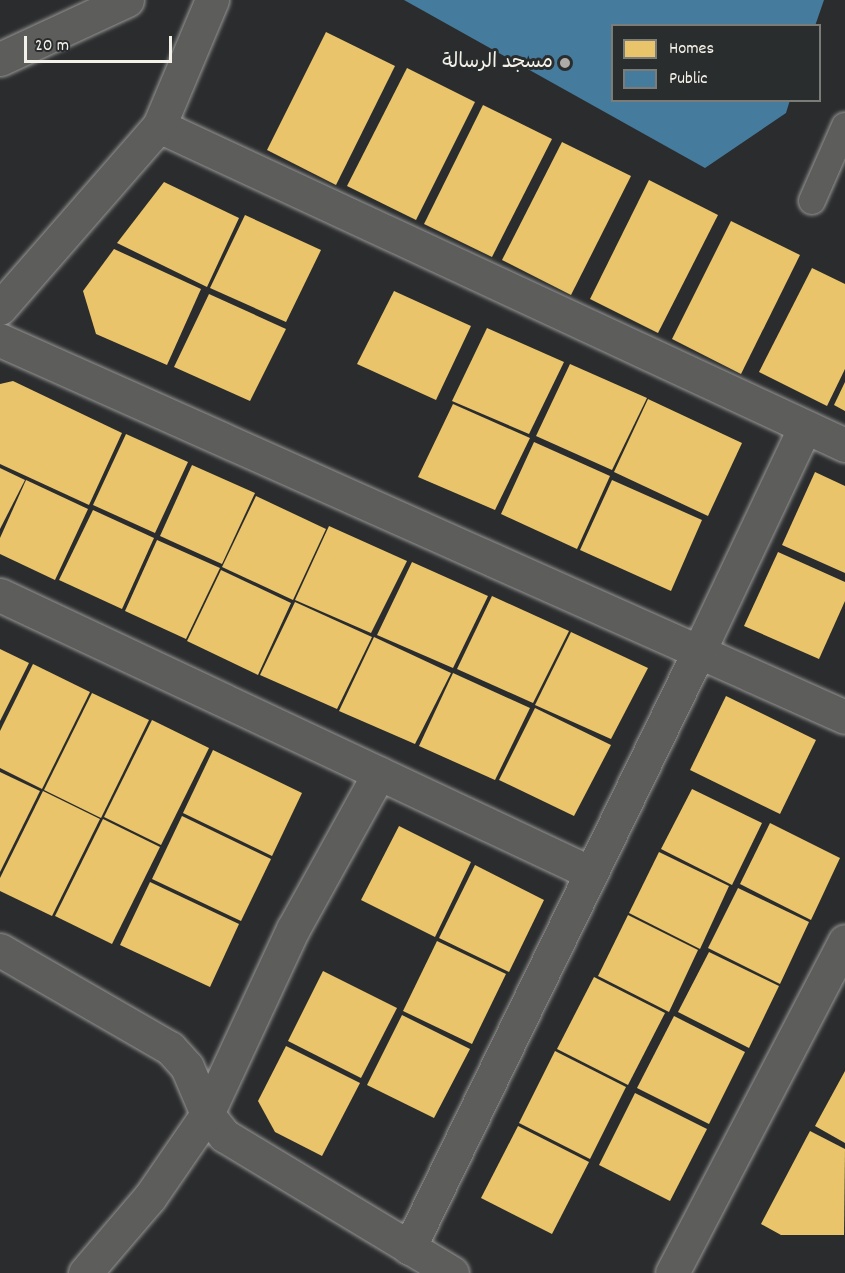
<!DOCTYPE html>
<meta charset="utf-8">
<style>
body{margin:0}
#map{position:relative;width:845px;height:1273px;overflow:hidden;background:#2b2c2d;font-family:Dekko,"Playpen Sans Arabic",sans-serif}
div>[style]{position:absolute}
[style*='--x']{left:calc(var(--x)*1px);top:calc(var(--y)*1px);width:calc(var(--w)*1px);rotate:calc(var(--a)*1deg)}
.homes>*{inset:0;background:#e9c46a}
.public>*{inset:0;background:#457b9d}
.roads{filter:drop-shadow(0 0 2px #979796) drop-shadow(0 0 2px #979796)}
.service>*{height:26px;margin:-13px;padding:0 13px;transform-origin:13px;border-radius:13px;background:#5d5d5c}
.minor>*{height:33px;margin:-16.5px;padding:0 16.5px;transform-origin:16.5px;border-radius:16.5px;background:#5d5d5c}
.dots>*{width:16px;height:16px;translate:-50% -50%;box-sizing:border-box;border:3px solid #2a2d2e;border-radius:50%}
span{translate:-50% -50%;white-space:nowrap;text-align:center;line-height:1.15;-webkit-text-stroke:6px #2a2d2e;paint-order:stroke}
.poi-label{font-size:20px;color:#f4f1e8}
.right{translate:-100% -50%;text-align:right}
.legend{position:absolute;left:611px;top:24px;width:210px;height:78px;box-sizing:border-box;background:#2a2d2e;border:2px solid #7b7b78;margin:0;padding:8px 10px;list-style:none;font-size:18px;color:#f4f1e8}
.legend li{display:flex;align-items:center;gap:12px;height:30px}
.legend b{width:30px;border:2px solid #7b7b78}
.scale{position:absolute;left:24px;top:36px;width:148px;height:27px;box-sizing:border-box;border:3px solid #f4f1e8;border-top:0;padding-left:8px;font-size:18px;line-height:21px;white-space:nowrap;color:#f4f1e8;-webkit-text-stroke:4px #2a2d2e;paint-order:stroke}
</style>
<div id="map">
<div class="homes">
<div style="clip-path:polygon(326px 32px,395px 66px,336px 185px,267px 150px)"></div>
<div style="clip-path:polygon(407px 68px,475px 102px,416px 220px,347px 186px)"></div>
<div style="clip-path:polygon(483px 105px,552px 139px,492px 257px,424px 224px)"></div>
<div style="clip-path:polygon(562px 142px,631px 176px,571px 295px,502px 260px)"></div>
<div style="clip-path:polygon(649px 180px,718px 215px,658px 333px,590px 299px)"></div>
<div style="clip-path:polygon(164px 182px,239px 218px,207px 287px,117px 243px)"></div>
<div style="clip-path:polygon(245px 215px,321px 250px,286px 322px,210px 288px)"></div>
<div style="clip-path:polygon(731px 221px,800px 255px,741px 374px,672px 339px)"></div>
<div style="clip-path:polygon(114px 249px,201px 289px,167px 365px,96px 334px,83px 291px)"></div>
<div style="clip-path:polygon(812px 268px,845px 284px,845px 369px,827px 406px,759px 372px)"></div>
<div style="clip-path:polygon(394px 291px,471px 326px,436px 400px,357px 364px)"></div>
<div style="clip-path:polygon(209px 294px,286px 329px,250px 401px,174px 367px)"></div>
<div style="clip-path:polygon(487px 328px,564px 362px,529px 434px,452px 401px)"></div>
<div style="clip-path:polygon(570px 364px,647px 398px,612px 470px,536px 436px)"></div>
<div style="clip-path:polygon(13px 381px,122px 433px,89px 505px,0 464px,0 384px)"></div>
<div style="clip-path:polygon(845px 382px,845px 411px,834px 405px)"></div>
<div style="clip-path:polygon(648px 399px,742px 443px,708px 516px,614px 472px)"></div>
<div style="clip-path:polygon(453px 404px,530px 438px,495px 510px,418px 477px)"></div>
<div style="clip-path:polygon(126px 434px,188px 462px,155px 533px,93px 505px)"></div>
<div style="clip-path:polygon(534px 442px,610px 476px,577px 549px,501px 514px)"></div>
<div style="clip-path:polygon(192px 465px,255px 493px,222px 564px,160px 536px)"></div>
<div style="clip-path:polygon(0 468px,25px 480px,0 529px)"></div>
<div style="clip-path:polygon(815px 472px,845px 486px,845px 573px,782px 545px)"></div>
<div style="clip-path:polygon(26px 480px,88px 509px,55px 580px,0 554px,0 538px)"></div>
<div style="clip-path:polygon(612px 480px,702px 520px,671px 591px,580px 550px)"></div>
<div style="clip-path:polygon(256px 496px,326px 529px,293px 600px,222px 567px)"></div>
<div style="clip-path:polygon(93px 510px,154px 538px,122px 609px,59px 580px)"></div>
<div style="clip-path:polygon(329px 526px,407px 561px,371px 633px,295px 600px)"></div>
<div style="clip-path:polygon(157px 540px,220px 568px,186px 639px,125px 611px)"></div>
<div style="clip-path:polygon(778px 552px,845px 582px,845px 601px,819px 659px,744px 626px)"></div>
<div style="clip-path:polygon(412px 562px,488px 596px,453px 668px,377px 635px)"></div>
<div style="clip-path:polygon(221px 570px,291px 603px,258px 675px,187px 641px)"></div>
<div style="clip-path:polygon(492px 596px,569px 631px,533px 703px,457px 669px)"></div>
<div style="clip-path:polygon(295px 602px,372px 637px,337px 709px,260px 675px)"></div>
<div style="clip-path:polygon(571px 632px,648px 668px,611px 739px,535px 705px)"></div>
<div style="clip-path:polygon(374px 637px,451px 673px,415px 744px,339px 711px)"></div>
<div style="clip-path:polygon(0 649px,29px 663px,0 721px)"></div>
<div style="clip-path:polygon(33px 664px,90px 692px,42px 789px,0 768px,0 731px)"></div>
<div style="clip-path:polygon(453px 673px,530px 708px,495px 780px,419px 746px)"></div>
<div style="clip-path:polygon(92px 693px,149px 720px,101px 818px,44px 790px)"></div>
<div style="clip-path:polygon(726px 696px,816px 740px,780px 814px,690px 770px)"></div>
<div style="clip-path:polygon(535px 708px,611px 745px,574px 816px,499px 780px)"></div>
<div style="clip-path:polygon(152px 720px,209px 748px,161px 845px,104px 817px)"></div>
<div style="clip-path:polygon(213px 750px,302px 793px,272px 856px,183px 813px)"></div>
<div style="clip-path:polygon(0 772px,40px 791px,0 872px)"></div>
<div style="clip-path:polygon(692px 789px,762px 823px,732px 885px,661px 849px)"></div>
<div style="clip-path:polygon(43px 791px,100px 819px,52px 916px,0 891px,0 878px)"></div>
<div style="clip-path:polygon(182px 816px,271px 859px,241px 921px,152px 879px)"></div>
<div style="clip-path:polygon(103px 819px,160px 847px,112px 944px,55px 916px)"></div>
<div style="clip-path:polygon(770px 823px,840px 858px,811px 920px,740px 884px)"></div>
<div style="clip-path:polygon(399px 826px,471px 862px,435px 937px,361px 900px)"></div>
<div style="clip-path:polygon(659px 852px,729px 886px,700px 949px,629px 913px)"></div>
<div style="clip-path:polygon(475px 865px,544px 900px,509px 972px,439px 938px)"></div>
<div style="clip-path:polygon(150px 882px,239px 924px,210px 987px,120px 945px)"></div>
<div style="clip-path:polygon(738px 888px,809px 922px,780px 984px,708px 948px)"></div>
<div style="clip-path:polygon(628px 915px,698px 950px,669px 1012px,598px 976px)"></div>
<div style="clip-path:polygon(437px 941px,506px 974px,472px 1044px,403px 1011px)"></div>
<div style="clip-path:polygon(709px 952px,779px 986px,749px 1048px,678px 1012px)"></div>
<div style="clip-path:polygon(323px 971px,397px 1008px,361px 1078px,288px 1041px)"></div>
<div style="clip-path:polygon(594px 977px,665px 1013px,628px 1085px,557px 1049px)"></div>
<div style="clip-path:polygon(402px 1015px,470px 1049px,434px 1118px,367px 1085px)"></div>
<div style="clip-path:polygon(674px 1016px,745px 1052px,709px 1124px,637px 1088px)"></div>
<div style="clip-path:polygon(286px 1046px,360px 1083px,322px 1156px,275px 1132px,258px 1101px)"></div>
<div style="clip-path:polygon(555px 1051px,626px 1087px,590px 1159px,519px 1123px)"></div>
<div style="clip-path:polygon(845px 1071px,845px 1143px,815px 1126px)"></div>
<div style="clip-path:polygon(635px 1093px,707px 1129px,670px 1201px,599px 1165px)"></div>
<div style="clip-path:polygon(518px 1126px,589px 1162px,552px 1234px,481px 1198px)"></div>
<div style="clip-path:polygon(810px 1131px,845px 1149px,844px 1235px,781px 1235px,761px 1224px)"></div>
</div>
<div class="public">
<div style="clip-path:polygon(404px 0,824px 0,815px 26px,612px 26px,612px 100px,790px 100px,786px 113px,705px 168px)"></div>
</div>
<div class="roads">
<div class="service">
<div style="--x:812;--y:201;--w:82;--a:-66.3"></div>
</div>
<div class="minor">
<div style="--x:0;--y:59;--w:140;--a:-24.9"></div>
<div style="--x:159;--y:126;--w:757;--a:24.94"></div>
<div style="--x:0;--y:308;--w:242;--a:-48.9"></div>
<div style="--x:159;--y:126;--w:137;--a:-67.2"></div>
<div style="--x:0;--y:340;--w:925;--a:24.04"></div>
<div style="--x:0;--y:595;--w:653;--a:25.19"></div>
<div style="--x:0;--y:950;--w:196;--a:30"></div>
<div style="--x:170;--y:1048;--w:25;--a:48"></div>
<div style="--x:187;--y:1067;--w:51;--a:66.9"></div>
<div style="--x:207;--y:1114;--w:28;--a:51"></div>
<div style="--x:225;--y:1136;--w:265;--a:31.1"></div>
<div style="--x:409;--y:1248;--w:664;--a:-64.09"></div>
<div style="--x:699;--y:651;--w:248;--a:-64.7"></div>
<div style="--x:85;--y:1273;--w:100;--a:-49.5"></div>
<div style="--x:150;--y:1197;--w:101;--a:-55.5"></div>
<div style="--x:207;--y:1114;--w:204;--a:-65.1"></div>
<div style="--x:293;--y:929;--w:178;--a:-61.1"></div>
<div style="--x:672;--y:1273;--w:374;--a:-62.5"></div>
</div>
</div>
<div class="dots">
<div style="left:565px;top:63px;background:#aeaca7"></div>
</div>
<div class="poi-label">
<span class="right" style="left:553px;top:63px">مسجد الرسالة</span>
</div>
<ul class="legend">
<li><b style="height:16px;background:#e9c46a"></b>Homes</li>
<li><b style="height:16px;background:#457b9d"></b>Public</li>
</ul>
<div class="scale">20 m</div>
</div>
